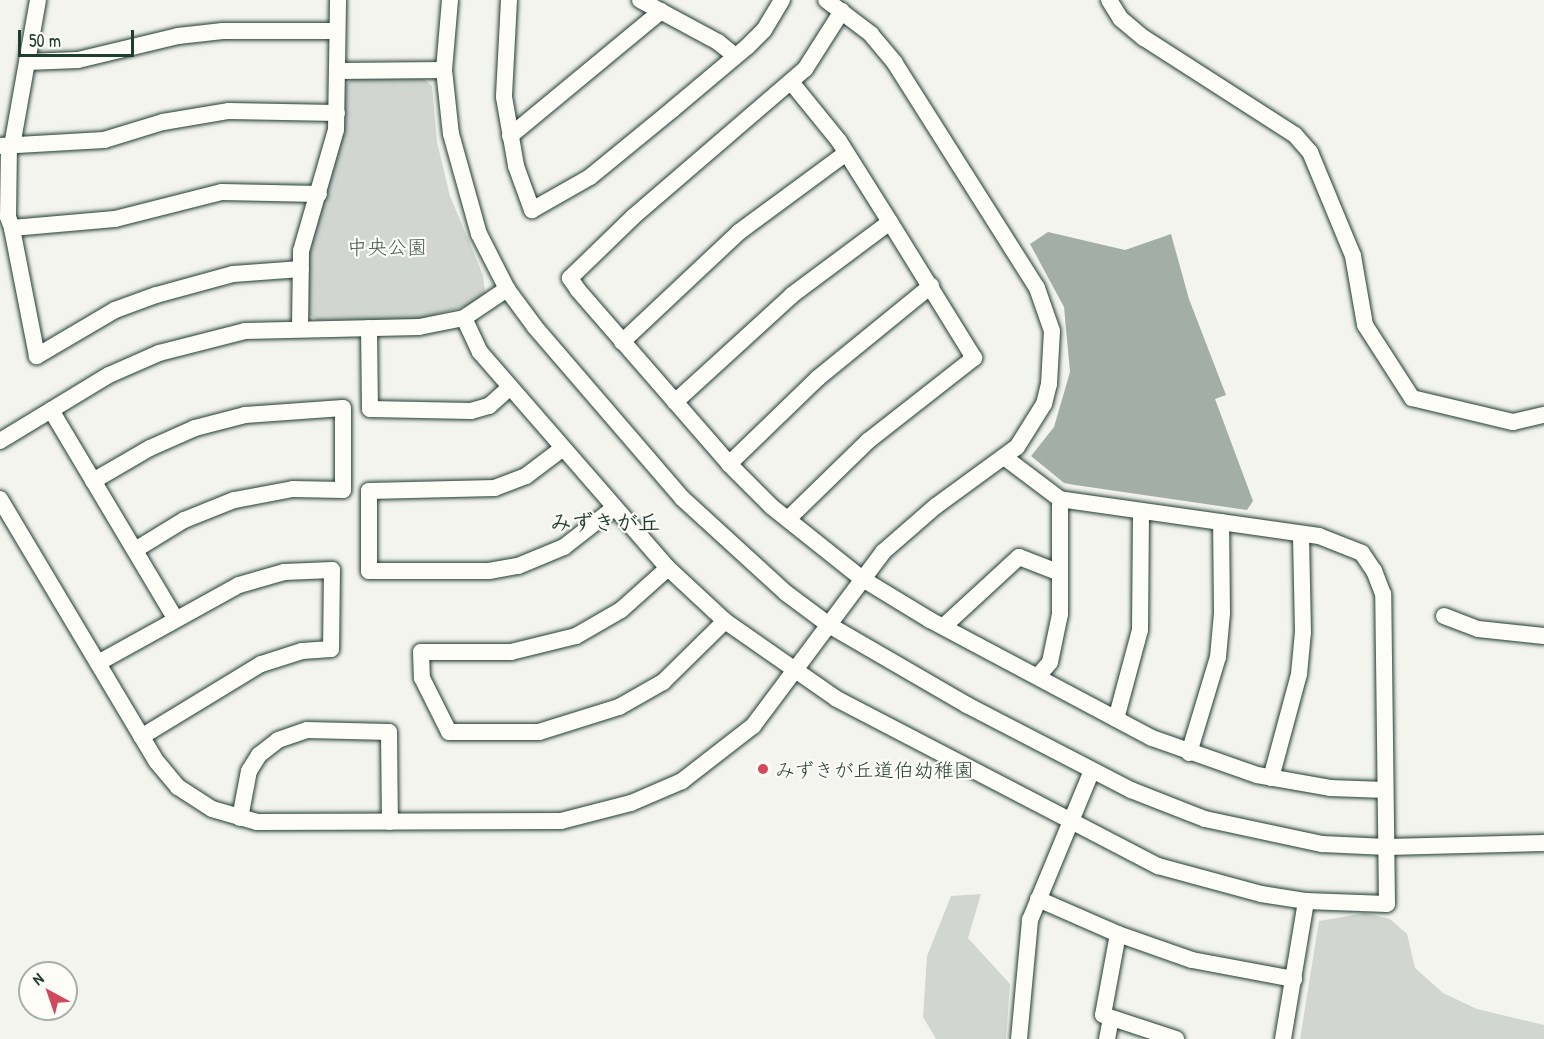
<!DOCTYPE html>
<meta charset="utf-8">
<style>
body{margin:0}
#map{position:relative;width:1544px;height:1039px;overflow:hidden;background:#f4f4ef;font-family:"Patrick Hand","Klee One",sans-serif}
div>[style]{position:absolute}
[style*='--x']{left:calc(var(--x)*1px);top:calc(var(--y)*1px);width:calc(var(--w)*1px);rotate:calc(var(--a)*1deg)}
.green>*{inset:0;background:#d1d6d1}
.water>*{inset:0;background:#a3aea7}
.roads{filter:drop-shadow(0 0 2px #1f3d34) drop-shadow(0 0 2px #1f3d34)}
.minor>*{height:16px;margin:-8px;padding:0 8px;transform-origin:8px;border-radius:8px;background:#fdfcf7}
.dots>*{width:16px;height:16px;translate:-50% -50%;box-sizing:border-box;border:3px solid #fdfcf7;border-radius:50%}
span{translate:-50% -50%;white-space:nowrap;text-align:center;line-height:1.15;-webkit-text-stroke:4.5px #fdfcf7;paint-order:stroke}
.park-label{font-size:20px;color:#435c53}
.poi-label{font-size:20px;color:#1f3d34}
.left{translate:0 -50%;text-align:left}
.quarter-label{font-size:22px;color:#1f3d34;font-weight:700}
.north{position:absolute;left:18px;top:961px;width:60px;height:60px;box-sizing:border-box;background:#fdfcf7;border:2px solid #a4b0a9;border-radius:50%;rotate:320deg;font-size:16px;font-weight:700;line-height:24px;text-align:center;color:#1f3d34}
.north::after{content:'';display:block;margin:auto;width:21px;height:27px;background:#d1495b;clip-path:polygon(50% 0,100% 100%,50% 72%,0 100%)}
.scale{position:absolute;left:18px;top:30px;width:116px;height:27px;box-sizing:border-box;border:3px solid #1f3d34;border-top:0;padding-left:8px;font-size:18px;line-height:21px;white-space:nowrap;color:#1f3d34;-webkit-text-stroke:4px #fdfcf7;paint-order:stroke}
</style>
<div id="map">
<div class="green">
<div style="clip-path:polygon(354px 77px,422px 77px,432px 86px,437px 142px,450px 196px,483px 275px,485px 293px,480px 302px,420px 319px,317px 320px,309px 315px,309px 253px,337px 156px,344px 87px)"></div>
<div style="clip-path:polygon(981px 894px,968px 938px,1010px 984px,1006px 1039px,936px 1039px,923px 1017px,927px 956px,951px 896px)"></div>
<div style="clip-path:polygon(1365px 913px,1390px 919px,1407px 934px,1415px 968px,1443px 993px,1477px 1009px,1544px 1025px,1544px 1039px,1300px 1039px,1319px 921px)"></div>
</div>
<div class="water">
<div style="clip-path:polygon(1048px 232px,1125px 250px,1171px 234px,1189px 299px,1226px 395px,1215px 399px,1253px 501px,1247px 510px,1075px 485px,1064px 483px,1031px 456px,1054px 427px,1070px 372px,1064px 307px,1030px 244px)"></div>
</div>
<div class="roads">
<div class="minor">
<div style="--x:450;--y:0;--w:70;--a:94.9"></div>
<div style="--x:444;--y:70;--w:64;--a:83.8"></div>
<div style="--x:451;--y:134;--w:104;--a:74.4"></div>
<div style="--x:479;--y:234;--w:62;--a:63"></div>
<div style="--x:507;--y:289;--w:47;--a:53.6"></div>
<div style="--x:535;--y:327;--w:225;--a:49.3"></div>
<div style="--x:682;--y:498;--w:141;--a:42.4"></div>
<div style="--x:786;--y:593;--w:54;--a:36.7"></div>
<div style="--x:829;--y:625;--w:160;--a:30.1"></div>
<div style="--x:967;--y:705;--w:185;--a:27.4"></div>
<div style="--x:1131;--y:790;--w:79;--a:21.4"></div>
<div style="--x:1205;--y:819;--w:120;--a:12.1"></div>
<div style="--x:1322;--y:844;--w:65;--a:2.6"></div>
<div style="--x:1387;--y:847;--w:157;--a:-1.5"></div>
<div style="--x:509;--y:0;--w:97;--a:93"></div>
<div style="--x:504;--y:97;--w:70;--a:80.1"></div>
<div style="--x:516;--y:166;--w:47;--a:70"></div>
<div style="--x:532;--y:210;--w:67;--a:-29.6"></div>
<div style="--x:590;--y:177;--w:107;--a:-39.3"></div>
<div style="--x:673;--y:109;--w:97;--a:-40"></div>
<div style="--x:747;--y:47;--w:24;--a:-45"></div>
<div style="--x:764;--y:30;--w:35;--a:-59"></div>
<div style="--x:640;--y:0;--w:89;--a:28.3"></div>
<div style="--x:718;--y:42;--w:22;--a:39"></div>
<div style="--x:1109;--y:0;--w:22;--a:58"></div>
<div style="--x:1121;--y:19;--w:30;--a:40"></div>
<div style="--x:1144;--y:38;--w:179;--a:32.7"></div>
<div style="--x:1295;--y:135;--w:23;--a:49"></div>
<div style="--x:1310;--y:152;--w:113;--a:67.5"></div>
<div style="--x:1353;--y:256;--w:70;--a:80.1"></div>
<div style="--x:1365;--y:325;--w:87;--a:57.2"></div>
<div style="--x:1412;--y:398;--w:104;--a:13.4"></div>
<div style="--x:1513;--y:422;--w:32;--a:-13"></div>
<div style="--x:842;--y:11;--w:69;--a:122.5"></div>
<div style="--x:805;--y:69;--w:227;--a:139.3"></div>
<div style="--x:633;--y:217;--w:88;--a:135.9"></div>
<div style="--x:570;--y:278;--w:14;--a:56"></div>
<div style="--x:578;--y:290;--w:230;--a:49"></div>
<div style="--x:729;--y:464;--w:61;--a:45"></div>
<div style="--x:772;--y:507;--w:114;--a:38.6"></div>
<div style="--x:861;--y:578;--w:81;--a:31.3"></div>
<div style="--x:930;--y:620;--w:251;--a:28"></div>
<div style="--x:1152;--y:738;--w:111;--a:19.4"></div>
<div style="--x:1257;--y:775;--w:74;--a:10.1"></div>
<div style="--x:1330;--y:788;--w:55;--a:2.1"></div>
<div style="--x:27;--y:62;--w:51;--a:-2.2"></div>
<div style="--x:78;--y:60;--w:103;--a:-13.5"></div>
<div style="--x:178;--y:36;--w:45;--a:-6.3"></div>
<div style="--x:223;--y:31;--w:114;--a:0"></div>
<div style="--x:338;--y:71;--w:106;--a:-0.5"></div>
<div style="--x:510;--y:136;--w:196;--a:-39.6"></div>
<div style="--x:0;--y:146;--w:104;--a:-3.3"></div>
<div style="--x:104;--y:140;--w:62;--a:-17"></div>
<div style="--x:163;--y:122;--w:67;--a:-9.5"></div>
<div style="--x:229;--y:111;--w:108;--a:1.1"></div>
<div style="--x:9;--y:146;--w:71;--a:90.8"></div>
<div style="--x:8;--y:217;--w:12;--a:70"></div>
<div style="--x:12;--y:146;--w:148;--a:-79.9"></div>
<div style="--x:301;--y:269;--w:68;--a:175.8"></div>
<div style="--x:233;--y:274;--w:80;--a:164.7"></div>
<div style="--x:156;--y:295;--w:44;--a:159.9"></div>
<div style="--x:115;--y:310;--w:91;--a:149.5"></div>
<div style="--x:37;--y:356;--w:130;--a:-101.1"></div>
<div style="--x:12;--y:228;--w:103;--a:-5"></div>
<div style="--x:115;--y:219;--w:110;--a:-14.2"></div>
<div style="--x:222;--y:192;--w:97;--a:1.2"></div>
<div style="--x:464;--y:318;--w:38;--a:65"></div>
<div style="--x:480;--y:352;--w:286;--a:49"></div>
<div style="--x:668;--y:568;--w:78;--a:42.9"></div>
<div style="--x:725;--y:621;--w:136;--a:34.9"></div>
<div style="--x:837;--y:699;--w:362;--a:27.5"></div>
<div style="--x:1158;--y:866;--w:107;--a:15.2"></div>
<div style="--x:1261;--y:894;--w:46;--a:8.8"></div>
<div style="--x:1306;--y:901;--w:81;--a:2.1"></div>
<div style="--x:1387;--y:904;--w:310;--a:-90.7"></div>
<div style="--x:1383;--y:594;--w:25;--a:-111"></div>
<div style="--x:1374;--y:571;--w:22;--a:-124"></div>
<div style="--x:1362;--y:553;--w:46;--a:-158.4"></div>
<div style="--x:1319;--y:536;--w:262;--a:-171.9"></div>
<div style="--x:1060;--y:499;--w:70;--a:-143.1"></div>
<div style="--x:300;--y:327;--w:76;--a:-89.2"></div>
<div style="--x:301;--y:251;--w:126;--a:-73.9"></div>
<div style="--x:336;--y:130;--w:130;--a:-89.1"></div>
<div style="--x:369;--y:328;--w:81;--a:89.3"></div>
<div style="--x:370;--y:409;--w:101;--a:1.1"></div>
<div style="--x:471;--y:411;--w:19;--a:-16"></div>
<div style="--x:489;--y:406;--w:27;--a:-42"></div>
<div style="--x:622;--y:342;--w:161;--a:-43.2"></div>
<div style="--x:739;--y:232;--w:133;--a:-36.4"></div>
<div style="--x:675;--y:402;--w:159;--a:-42.4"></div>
<div style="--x:792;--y:295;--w:122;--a:-36.7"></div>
<div style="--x:890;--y:222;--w:96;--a:-122.2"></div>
<div style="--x:839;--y:141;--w:76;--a:-129.1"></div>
<div style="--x:51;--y:410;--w:242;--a:59.2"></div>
<div style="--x:0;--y:441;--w:127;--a:-31.2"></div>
<div style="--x:109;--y:375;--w:55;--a:-23.7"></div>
<div style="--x:159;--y:353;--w:89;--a:-14.3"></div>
<div style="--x:245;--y:331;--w:174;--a:-1.3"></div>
<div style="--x:419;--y:327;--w:46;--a:-11.3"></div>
<div style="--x:464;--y:318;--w:52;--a:-34"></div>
<div style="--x:563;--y:448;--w:46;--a:142.9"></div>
<div style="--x:526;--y:476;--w:33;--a:159"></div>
<div style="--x:495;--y:488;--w:126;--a:178.6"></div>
<div style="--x:369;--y:491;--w:80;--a:90"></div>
<div style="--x:369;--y:571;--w:120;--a:0"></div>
<div style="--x:489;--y:571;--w:29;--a:-10"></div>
<div style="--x:518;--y:566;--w:50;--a:-22.4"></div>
<div style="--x:564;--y:547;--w:63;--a:-38"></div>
<div style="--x:729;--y:464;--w:124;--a:-44"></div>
<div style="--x:818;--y:378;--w:146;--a:-39.2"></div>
<div style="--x:93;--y:481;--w:66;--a:-30.1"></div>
<div style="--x:150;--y:448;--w:49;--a:-24"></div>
<div style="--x:195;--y:428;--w:52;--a:-14.6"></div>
<div style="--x:245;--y:415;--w:98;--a:-4.1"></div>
<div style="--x:343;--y:408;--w:82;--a:90"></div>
<div style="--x:343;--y:490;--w:50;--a:-178.9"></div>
<div style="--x:293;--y:489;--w:60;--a:169.4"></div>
<div style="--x:234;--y:500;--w:54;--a:158.2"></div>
<div style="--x:184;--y:520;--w:57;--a:148.5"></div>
<div style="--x:0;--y:499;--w:306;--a:59.2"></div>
<div style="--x:157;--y:762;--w:33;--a:50"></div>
<div style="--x:178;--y:787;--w:40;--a:32.9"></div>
<div style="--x:212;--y:809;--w:47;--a:16.1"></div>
<div style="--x:257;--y:822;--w:304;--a:-0.2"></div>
<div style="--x:561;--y:821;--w:72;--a:-14.4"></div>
<div style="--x:631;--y:803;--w:56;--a:-23.3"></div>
<div style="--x:682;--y:781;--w:90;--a:-37.8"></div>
<div style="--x:753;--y:726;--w:217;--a:-53.2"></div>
<div style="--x:883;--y:552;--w:70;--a:-41"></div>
<div style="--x:936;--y:506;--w:100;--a:-36.1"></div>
<div style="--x:1017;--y:447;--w:51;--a:-57.9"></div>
<div style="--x:1044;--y:404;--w:21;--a:-76"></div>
<div style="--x:1049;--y:384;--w:53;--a:-86.8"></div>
<div style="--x:1052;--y:331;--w:46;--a:-109.2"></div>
<div style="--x:1037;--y:288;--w:266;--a:-122.3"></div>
<div style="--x:895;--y:63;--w:38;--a:-130"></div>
<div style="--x:871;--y:34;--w:56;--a:-142.9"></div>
<div style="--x:788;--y:519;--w:112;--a:-44.3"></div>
<div style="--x:868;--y:441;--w:135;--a:-38.1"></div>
<div style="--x:974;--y:358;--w:160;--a:-121.7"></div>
<div style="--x:668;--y:568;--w:63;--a:138.2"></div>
<div style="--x:621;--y:610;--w:52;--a:150"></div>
<div style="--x:576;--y:636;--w:67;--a:166.2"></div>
<div style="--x:511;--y:652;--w:90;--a:180"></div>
<div style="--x:421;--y:652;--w:26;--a:88"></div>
<div style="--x:422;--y:678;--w:60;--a:63.4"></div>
<div style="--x:449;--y:732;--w:90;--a:0"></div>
<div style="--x:539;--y:732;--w:84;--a:-17.4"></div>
<div style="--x:619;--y:707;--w:51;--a:-29.6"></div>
<div style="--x:663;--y:682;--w:87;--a:-44.5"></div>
<div style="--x:1444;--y:616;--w:36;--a:21"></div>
<div style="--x:1478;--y:629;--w:66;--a:6.1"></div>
<div style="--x:944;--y:626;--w:102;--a:-42.6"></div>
<div style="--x:1019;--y:557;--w:44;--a:21.3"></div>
<div style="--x:98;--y:663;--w:161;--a:-29"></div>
<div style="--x:239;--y:585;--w:47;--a:-16.1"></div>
<div style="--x:284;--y:572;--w:48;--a:-2.4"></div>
<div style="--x:332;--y:570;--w:79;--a:90.7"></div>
<div style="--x:331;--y:649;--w:29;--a:176"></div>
<div style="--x:302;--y:651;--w:43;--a:162.4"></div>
<div style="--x:261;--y:664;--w:140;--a:148.7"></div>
<div style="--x:1038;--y:676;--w:18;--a:-49"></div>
<div style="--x:1050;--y:662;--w:49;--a:-78.2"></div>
<div style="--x:1060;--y:614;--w:115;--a:-90"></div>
<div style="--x:1116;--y:719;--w:92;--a:-74.9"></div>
<div style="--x:1140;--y:630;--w:119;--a:-89.5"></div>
<div style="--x:1189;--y:753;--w:100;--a:-73.2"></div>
<div style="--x:1218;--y:657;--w:44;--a:-84.8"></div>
<div style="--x:1222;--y:613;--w:91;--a:-90.6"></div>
<div style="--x:1271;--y:778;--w:108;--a:-74.9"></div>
<div style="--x:1299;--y:674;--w:42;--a:-84.6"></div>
<div style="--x:1303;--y:632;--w:98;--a:-91.2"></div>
<div style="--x:240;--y:818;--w:48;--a:-79.2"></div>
<div style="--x:249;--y:771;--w:19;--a:-58"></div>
<div style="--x:259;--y:755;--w:24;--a:-38"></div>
<div style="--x:278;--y:740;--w:31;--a:-19"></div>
<div style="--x:307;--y:730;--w:82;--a:1.4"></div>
<div style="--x:389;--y:732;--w:90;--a:89.4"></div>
<div style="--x:1038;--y:899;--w:87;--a:23.6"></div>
<div style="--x:1118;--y:934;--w:78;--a:19.4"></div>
<div style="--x:1192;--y:960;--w:104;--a:10.6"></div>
<div style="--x:1118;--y:934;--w:82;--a:100.5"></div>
<div style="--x:1103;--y:1015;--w:77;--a:18.2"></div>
<div style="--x:1019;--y:1039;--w:120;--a:-84.7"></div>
<div style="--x:1030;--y:920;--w:162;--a:-67.5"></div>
<div style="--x:1107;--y:1039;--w:21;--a:-79"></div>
<div style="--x:1283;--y:1039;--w:140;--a:-80.5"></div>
</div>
</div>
<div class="dots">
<div style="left:763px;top:769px;background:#d1495b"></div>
</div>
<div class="park-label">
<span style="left:387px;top:246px">中央公園</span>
</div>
<div class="poi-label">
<span class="left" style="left:775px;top:769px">みずきが丘道伯幼稚園</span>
</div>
<div class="quarter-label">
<span style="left:605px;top:523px">みずきが丘</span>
</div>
<div class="north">N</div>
<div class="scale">50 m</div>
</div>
